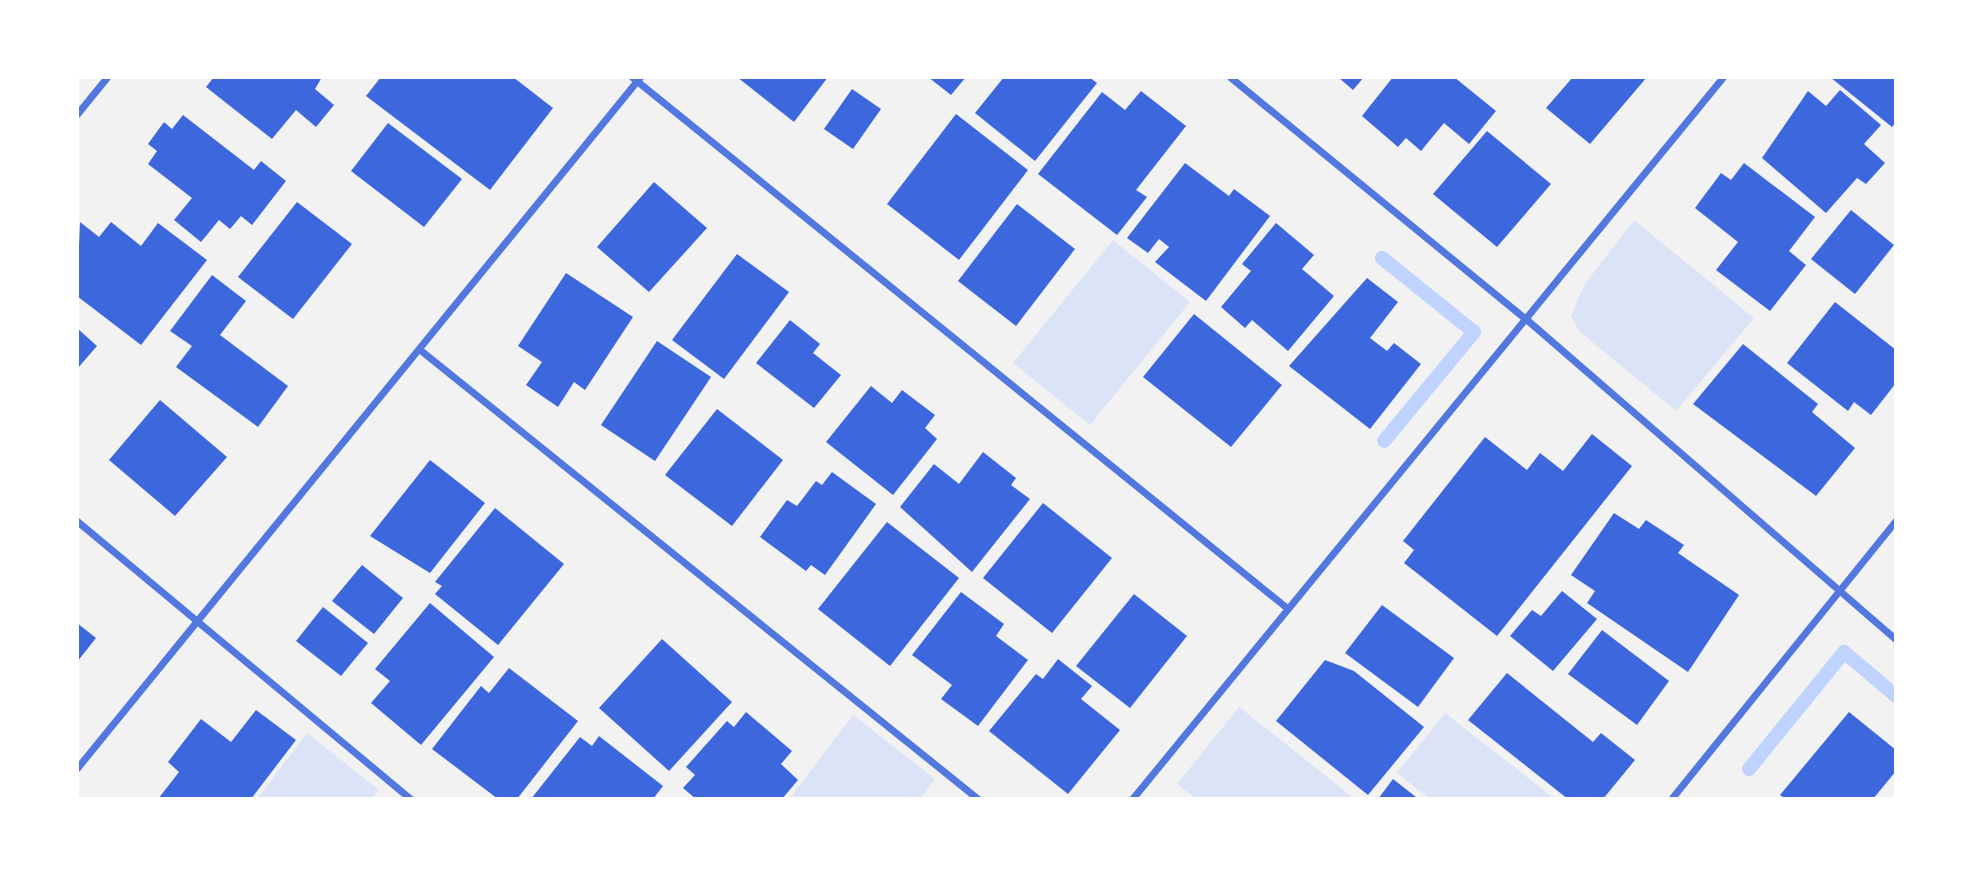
<!DOCTYPE html>
<style>
body{margin:0}
#map{position:relative;width:1973px;height:876px;overflow:hidden;background:#f2f2f2;font-family:Commissioner,sans-serif}
div>[style]{position:absolute}
[style*='--x']{left:calc(var(--x)*1px);top:calc(var(--y)*1px);width:calc(var(--w)*1px);rotate:calc(var(--a)*1deg)}
.green>*{inset:0;background:#dbe4f7}
.stream>*{height:14px;margin:-7px;padding:0 7px;transform-origin:7px;border-radius:7px;background:#bfd3fe}
.building>*{inset:0;background:#3d67dc}
.minor>*{height:7px;margin:-3.5px;padding:0 3.5px;transform-origin:3.5px;border-radius:3.5px;background:#5277de}
span{translate:-50% -50%;white-space:nowrap;text-align:center;line-height:1.15;-webkit-text-stroke:5px #fff;paint-order:stroke}
.frame{position:absolute;inset:0;border:79px solid #fff;pointer-events:none}
</style>
<div id="map">
<div class="green">
<div style="clip-path:polygon(1634px 220px,1754px 318px,1676px 411px,1579px 331px,1571px 316px,1584px 285px)"></div>
<div style="clip-path:polygon(1113px 240px,1190px 302px,1090px 425px,1013px 363px)"></div>
<div style="clip-path:polygon(1239px 707px,1355px 799px,1196px 799px,1177px 784px)"></div>
<div style="clip-path:polygon(1445px 713px,1555px 799px,1430px 799px,1397px 773px)"></div>
<div style="clip-path:polygon(853px 715px,935px 779px,920px 799px,789px 799px)"></div>
<div style="clip-path:polygon(307px 733px,379px 790px,372px 799px,257px 799px)"></div>
</div>
<div class="stream">
<div style="--x:1382;--y:258;--w:118;--a:38.8"></div>
<div style="--x:1474;--y:332;--w:141;--a:129.5"></div>
<div style="--x:1749;--y:769;--w:151;--a:-50.9"></div>
<div style="--x:1844;--y:652;--w:68;--a:40.2"></div>
</div>
<div class="building">
<div style="clip-path:polygon(214px 77px,322px 77px,315px 89px,334px 105px,316px 127px,296px 110px,272px 139px,206px 87px)"></div>
<div style="clip-path:polygon(381px 77px,513px 77px,553px 108px,490px 190px,366px 96px)"></div>
<div style="clip-path:polygon(737px 77px,828px 77px,794px 122px)"></div>
<div style="clip-path:polygon(928px 77px,966px 77px,951px 95px)"></div>
<div style="clip-path:polygon(1004px 77px,1089px 77px,1097px 83px,1035px 161px,975px 113px)"></div>
<div style="clip-path:polygon(1338px 77px,1364px 77px,1353px 90px)"></div>
<div style="clip-path:polygon(1393px 77px,1454px 77px,1496px 111px,1469px 144px,1444px 123px,1421px 151px,1406px 138px,1398px 147px,1362px 116px)"></div>
<div style="clip-path:polygon(1573px 77px,1647px 77px,1590px 144px,1546px 108px)"></div>
<div style="clip-path:polygon(1830px 77px,1896px 77px,1896px 122px,1892px 127px)"></div>
<div style="clip-path:polygon(852px 89px,881px 109px,853px 149px,824px 129px)"></div>
<div style="clip-path:polygon(1840px 90px,1881px 125px,1864px 144px,1885px 163px,1866px 184px,1857px 178px,1826px 213px,1762px 158px,1808px 91px,1826px 106px)"></div>
<div style="clip-path:polygon(1141px 91px,1186px 126px,1136px 190px,1147px 197px,1117px 235px,1038px 174px,1102px 92px,1125px 110px)"></div>
<div style="clip-path:polygon(956px 114px,1028px 170px,959px 260px,887px 204px)"></div>
<div style="clip-path:polygon(183px 115px,254px 170px,261px 161px,286px 181px,252px 225px,241px 216px,230px 229px,219px 220px,201px 242px,174px 220px,192px 198px,148px 164px,157px 151px,148px 144px,164px 122px,172px 129px)"></div>
<div style="clip-path:polygon(388px 123px,462px 179px,424px 227px,351px 171px)"></div>
<div style="clip-path:polygon(1487px 131px,1551px 184px,1497px 247px,1433px 194px)"></div>
<div style="clip-path:polygon(1185px 163px,1229px 196px,1234px 189px,1270px 216px,1206px 301px,1155px 262px,1169px 247px,1159px 239px,1148px 253px,1127px 238px)"></div>
<div style="clip-path:polygon(1744px 163px,1815px 217px,1789px 251px,1806px 265px,1770px 311px,1716px 270px,1738px 242px,1695px 208px,1721px 173px,1731px 180px)"></div>
<div style="clip-path:polygon(654px 182px,707px 228px,649px 292px,597px 247px)"></div>
<div style="clip-path:polygon(297px 202px,352px 244px,293px 319px,238px 277px)"></div>
<div style="clip-path:polygon(1017px 204px,1075px 249px,1016px 326px,958px 281px)"></div>
<div style="clip-path:polygon(1851px 210px,1894px 245px,1855px 294px,1811px 259px)"></div>
<div style="clip-path:polygon(80px 222px,99px 237px,111px 222px,141px 246px,158px 223px,207px 260px,141px 345px,77px 296px)"></div>
<div style="clip-path:polygon(1276px 223px,1314px 255px,1302px 269px,1334px 296px,1288px 351px,1252px 320px,1245px 328px,1221px 307px,1251px 271px,1242px 264px)"></div>
<div style="clip-path:polygon(737px 254px,789px 292px,724px 379px,672px 340px)"></div>
<div style="clip-path:polygon(566px 273px,633px 317px,585px 390px,574px 382px,558px 407px,526px 385px,542px 362px,518px 346px)"></div>
<div style="clip-path:polygon(212px 275px,246px 301px,220px 335px,288px 386px,258px 427px,176px 367px,192px 346px,170px 331px)"></div>
<div style="clip-path:polygon(1367px 278px,1398px 302px,1370px 338px,1387px 351px,1394px 343px,1421px 364px,1370px 429px,1289px 366px)"></div>
<div style="clip-path:polygon(1835px 302px,1896px 350px,1896px 383px,1871px 415px,1854px 402px,1848px 411px,1787px 363px)"></div>
<div style="clip-path:polygon(1194px 314px,1282px 385px,1231px 447px,1143px 377px)"></div>
<div style="clip-path:polygon(790px 320px,820px 344px,813px 353px,841px 375px,814px 408px,756px 363px)"></div>
<div style="clip-path:polygon(77px 328px,97px 346px,77px 369px)"></div>
<div style="clip-path:polygon(657px 341px,711px 377px,655px 461px,601px 425px)"></div>
<div style="clip-path:polygon(1743px 344px,1818px 404px,1812px 412px,1855px 448px,1816px 496px,1693px 404px)"></div>
<div style="clip-path:polygon(871px 386px,892px 403px,902px 390px,935px 415px,925px 428px,937px 439px,893px 495px,826px 442px)"></div>
<div style="clip-path:polygon(160px 400px,227px 457px,175px 516px,109px 460px)"></div>
<div style="clip-path:polygon(717px 409px,783px 460px,732px 526px,665px 475px)"></div>
<div style="clip-path:polygon(1592px 434px,1632px 466px,1497px 636px,1404px 563px,1414px 550px,1403px 541px,1485px 437px,1527px 470px,1540px 453px,1563px 471px)"></div>
<div style="clip-path:polygon(983px 452px,1016px 478px,1011px 485px,1030px 499px,972px 572px,900px 507px,934px 464px,959px 484px)"></div>
<div style="clip-path:polygon(430px 460px,485px 503px,430px 573px,370px 536px)"></div>
<div style="clip-path:polygon(832px 472px,876px 504px,825px 575px,811px 565px,806px 571px,760px 537px,787px 500px,797px 506px,816px 481px,822px 485px)"></div>
<div style="clip-path:polygon(1043px 503px,1112px 558px,1052px 633px,983px 578px)"></div>
<div style="clip-path:polygon(495px 508px,564px 564px,498px 645px,435px 594px,442px 586px,435px 582px)"></div>
<div style="clip-path:polygon(1614px 513px,1639px 529px,1646px 520px,1684px 545px,1678px 553px,1739px 595px,1688px 672px,1587px 603px,1595px 591px,1571px 575px)"></div>
<div style="clip-path:polygon(887px 522px,959px 578px,890px 666px,818px 609px)"></div>
<div style="clip-path:polygon(362px 565px,403px 598px,374px 634px,332px 601px)"></div>
<div style="clip-path:polygon(1562px 591px,1597px 619px,1553px 671px,1510px 636px,1532px 610px,1541px 616px)"></div>
<div style="clip-path:polygon(961px 592px,1004px 624px,996px 636px,1028px 660px,978px 726px,941px 699px,952px 685px,912px 655px)"></div>
<div style="clip-path:polygon(1134px 594px,1187px 636px,1130px 708px,1076px 666px)"></div>
<div style="clip-path:polygon(430px 603px,494px 657px,421px 745px,371px 703px,390px 681px,375px 669px)"></div>
<div style="clip-path:polygon(1382px 605px,1454px 658px,1418px 707px,1345px 653px)"></div>
<div style="clip-path:polygon(323px 607px,368px 643px,341px 676px,296px 641px)"></div>
<div style="clip-path:polygon(77px 623px,96px 638px,77px 662px)"></div>
<div style="clip-path:polygon(1602px 630px,1669px 681px,1637px 725px,1568px 674px)"></div>
<div style="clip-path:polygon(662px 639px,732px 702px,669px 771px,599px 708px)"></div>
<div style="clip-path:polygon(1058px 659px,1092px 686px,1081px 699px,1120px 730px,1068px 794px,989px 731px,1036px 674px,1043px 679px)"></div>
<div style="clip-path:polygon(1325px 660px,1354px 671px,1424px 727px,1368px 795px,1276px 721px)"></div>
<div style="clip-path:polygon(509px 668px,578px 721px,517px 799px,498px 799px,432px 749px,481px 686px,489px 693px)"></div>
<div style="clip-path:polygon(1507px 673px,1593px 742px,1601px 733px,1635px 760px,1603px 799px,1568px 799px,1468px 720px)"></div>
<div style="clip-path:polygon(256px 710px,296px 740px,251px 799px,158px 799px,179px 772px,168px 762px,201px 719px,231px 742px)"></div>
<div style="clip-path:polygon(746px 712px,792px 751px,781px 764px,798px 780px,782px 799px,696px 799px,683px 788px,695px 775px,686px 767px,727px 721px,734px 727px)"></div>
<div style="clip-path:polygon(1849px 712px,1896px 750px,1896px 771px,1873px 799px,1785px 799px,1780px 795px)"></div>
<div style="clip-path:polygon(599px 736px,663px 786px,653px 799px,531px 799px,580px 737px,592px 746px)"></div>
<div style="clip-path:polygon(1393px 779px,1416px 797px,1414px 799px,1378px 799px)"></div>
</div>
<div class="minor">
<div style="--x:632;--y:77;--w:843;--a:39.03"></div>
<div style="--x:1230;--y:77;--w:382;--a:39.3"></div>
<div style="--x:1526;--y:319;--w:490;--a:40.9"></div>
<div style="--x:77;--y:114;--w:48;--a:-51"></div>
<div style="--x:419;--y:349;--w:718;--a:38.83"></div>
<div style="--x:77;--y:521;--w:435;--a:39.8"></div>
<div style="--x:77;--y:768;--w:891;--a:-50.83"></div>
<div style="--x:1132;--y:799;--w:933;--a:-50.7"></div>
<div style="--x:1671;--y:799;--w:358;--a:-51.1"></div>
</div>
<div class="frame"></div>
</div>
